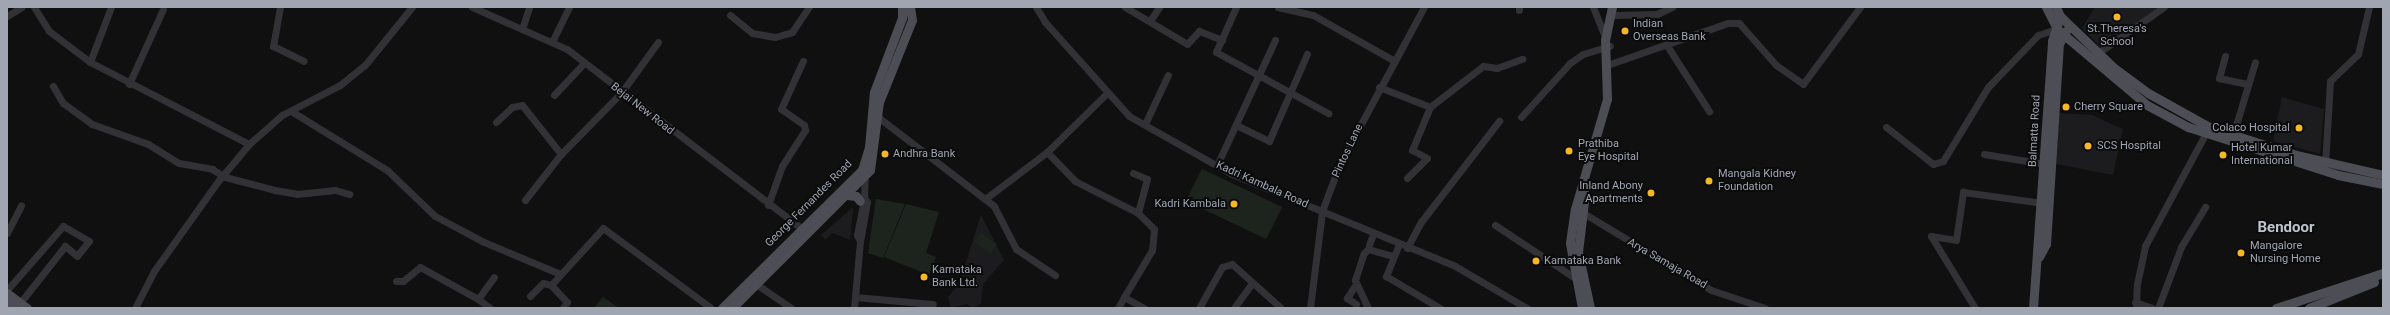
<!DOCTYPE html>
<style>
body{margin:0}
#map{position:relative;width:2390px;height:315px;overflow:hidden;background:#101011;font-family:Roboto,sans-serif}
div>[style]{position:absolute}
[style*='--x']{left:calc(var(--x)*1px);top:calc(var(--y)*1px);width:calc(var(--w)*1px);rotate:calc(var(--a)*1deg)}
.built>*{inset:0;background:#1c1c1e}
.green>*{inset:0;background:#1c241d}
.minor>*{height:7px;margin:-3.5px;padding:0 3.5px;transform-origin:3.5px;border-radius:3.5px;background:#313136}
.major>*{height:9px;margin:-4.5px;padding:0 4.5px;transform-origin:4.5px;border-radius:4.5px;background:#4d4e55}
.dots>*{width:11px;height:11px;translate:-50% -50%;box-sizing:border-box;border:2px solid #0b0b0c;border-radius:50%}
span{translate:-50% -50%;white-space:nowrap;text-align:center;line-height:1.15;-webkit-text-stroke:4px #0b0b0c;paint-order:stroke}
.poi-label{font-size:11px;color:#a0a5b2}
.left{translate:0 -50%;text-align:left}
.right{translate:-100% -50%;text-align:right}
.street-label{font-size:11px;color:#a0a5b2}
.district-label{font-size:15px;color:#c1c4ce;font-weight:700}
.frame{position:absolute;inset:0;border:8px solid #a0a5b2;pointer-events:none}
</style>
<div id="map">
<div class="built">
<div style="clip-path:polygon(2095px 7px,2161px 7px,2101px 48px,2082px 28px)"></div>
<div style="clip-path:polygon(2282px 97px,2324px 109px,2320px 154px,2273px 141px)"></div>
<div style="clip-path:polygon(2059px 113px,2092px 115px,2123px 129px,2113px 175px,2056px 164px)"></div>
<div style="clip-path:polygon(853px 207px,850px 240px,832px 233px,826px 240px,821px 235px)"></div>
<div style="clip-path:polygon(981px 215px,1004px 260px,983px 284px,981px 304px,972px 308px,967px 304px,951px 308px,948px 297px,959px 284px)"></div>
</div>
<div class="green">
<div style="clip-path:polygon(1202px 169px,1282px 207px,1266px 239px,1186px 201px)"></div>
<div style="clip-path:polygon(876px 199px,905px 204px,883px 258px,868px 253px)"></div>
<div style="clip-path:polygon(906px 204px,939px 212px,926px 253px,936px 257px,929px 275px,884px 257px)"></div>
<div style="clip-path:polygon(981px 233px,997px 244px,991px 254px,974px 242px)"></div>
<div style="clip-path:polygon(603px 297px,619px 308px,594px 308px)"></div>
</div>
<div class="minor">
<div style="--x:34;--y:7;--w:28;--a:58"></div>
<div style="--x:49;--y:31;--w:51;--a:37.1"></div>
<div style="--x:90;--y:62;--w:179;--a:27.3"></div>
<div style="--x:280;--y:7;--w:40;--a:100"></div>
<div style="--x:273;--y:46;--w:34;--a:26"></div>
<div style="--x:472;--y:7;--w:104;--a:23.9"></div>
<div style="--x:567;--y:49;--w:300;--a:37.4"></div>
<div style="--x:1036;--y:7;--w:17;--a:59"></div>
<div style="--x:1045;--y:22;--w:126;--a:48.2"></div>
<div style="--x:1129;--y:116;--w:118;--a:29.4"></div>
<div style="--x:1232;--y:174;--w:241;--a:22.4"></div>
<div style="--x:1455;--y:266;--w:83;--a:30.3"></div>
<div style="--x:1125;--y:7;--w:72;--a:30.8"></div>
<div style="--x:1187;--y:44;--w:18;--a:-47"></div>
<div style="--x:1199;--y:31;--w:25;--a:21"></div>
<div style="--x:1236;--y:7;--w:49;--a:114"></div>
<div style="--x:1216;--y:52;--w:128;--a:28.6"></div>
<div style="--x:1278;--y:7;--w:36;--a:13"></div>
<div style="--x:1313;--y:15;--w:92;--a:29.4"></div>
<div style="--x:1519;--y:7;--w:3;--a:90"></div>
<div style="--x:1593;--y:7;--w:35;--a:68"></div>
<div style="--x:730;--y:15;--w:28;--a:39"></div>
<div style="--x:752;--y:33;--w:23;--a:10"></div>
<div style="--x:775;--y:37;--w:18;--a:-16"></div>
<div style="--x:792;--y:32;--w:30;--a:-56"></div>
<div style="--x:1615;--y:15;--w:42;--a:-1.4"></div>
<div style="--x:1657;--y:14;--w:17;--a:-25"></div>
<div style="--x:7;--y:16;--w:17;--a:-31"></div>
<div style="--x:1150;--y:21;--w:17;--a:-57"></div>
<div style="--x:522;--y:29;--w:23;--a:-72"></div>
<div style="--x:552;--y:42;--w:39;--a:-64"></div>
<div style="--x:1666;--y:44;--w:80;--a:57.3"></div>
<div style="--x:2098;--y:53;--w:80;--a:-34.9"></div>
<div style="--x:2225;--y:56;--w:23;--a:105"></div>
<div style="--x:2219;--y:78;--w:30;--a:12"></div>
<div style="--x:90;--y:62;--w:59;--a:-69.1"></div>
<div style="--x:1610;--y:64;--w:125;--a:-19.2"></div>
<div style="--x:1728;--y:23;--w:11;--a:0"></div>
<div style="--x:1739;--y:23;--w:56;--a:48.6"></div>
<div style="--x:1776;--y:65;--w:33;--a:35"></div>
<div style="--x:1803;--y:84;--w:96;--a:-53.5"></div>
<div style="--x:129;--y:84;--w:82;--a:-65.6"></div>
<div style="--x:53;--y:86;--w:20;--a:60"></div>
<div style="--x:63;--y:103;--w:36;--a:36"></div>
<div style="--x:92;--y:124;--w:59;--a:19.7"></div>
<div style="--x:148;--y:144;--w:36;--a:32"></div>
<div style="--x:179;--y:163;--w:34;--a:10"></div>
<div style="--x:212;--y:169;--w:15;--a:32"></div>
<div style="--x:225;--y:177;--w:52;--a:14.6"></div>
<div style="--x:275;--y:190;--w:22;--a:10"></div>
<div style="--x:297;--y:194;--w:38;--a:-6"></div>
<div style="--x:335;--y:190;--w:15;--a:16"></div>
<div style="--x:1379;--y:87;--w:55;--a:21.4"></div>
<div style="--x:1430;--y:107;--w:67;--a:-37.7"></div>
<div style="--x:1483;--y:66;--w:14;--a:8"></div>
<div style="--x:1497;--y:68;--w:27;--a:-20"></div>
<div style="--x:554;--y:95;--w:44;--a:-46.8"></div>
<div style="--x:291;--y:111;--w:113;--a:31.6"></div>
<div style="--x:387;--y:170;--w:66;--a:43.8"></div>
<div style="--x:435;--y:216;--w:55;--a:28"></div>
<div style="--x:484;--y:242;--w:82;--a:22.8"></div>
<div style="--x:878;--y:117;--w:146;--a:37.5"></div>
<div style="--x:994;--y:206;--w:48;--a:62.9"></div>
<div style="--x:1016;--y:249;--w:47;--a:33.7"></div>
<div style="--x:1521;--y:117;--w:73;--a:-47.8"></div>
<div style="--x:1570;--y:63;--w:16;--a:-35"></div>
<div style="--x:1583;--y:54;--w:28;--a:-17"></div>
<div style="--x:496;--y:122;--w:22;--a:-43"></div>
<div style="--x:512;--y:107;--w:10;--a:-11"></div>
<div style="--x:522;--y:105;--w:63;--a:51.5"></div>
<div style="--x:1145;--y:124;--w:54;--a:-64.9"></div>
<div style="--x:1236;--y:125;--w:37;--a:26"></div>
<div style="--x:1269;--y:141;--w:95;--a:-66.4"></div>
<div style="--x:1886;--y:127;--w:60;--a:38.2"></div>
<div style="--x:1933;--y:164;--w:10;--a:-17"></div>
<div style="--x:1943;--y:161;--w:87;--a:-58.7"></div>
<div style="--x:1988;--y:87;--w:72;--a:-46.1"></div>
<div style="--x:2038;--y:35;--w:20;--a:-18"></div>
<div style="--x:2233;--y:135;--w:76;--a:-73.2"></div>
<div style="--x:1047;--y:152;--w:40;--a:46"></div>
<div style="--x:1075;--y:181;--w:71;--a:26.9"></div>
<div style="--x:1138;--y:213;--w:23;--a:45"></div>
<div style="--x:1154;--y:229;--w:21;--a:95"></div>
<div style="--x:1152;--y:250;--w:55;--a:120.8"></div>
<div style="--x:1984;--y:154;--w:62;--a:9.3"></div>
<div style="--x:1217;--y:165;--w:138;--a:-65.1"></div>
<div style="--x:2325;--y:165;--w:84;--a:-86.6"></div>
<div style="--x:2330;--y:81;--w:39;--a:-44"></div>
<div style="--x:2358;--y:54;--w:48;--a:-76.8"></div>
<div style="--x:1133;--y:173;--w:15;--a:23"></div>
<div style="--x:1147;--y:179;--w:35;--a:105"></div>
<div style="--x:1407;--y:178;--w:28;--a:-45"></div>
<div style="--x:1427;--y:158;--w:17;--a:-152"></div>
<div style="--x:1412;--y:150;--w:47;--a:-67.3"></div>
<div style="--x:864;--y:198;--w:5;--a:53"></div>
<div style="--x:867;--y:202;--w:40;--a:100"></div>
<div style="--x:860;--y:241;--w:7;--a:-117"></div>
<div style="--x:857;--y:235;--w:38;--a:-79"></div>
<div style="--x:864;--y:198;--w:25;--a:-88"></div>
<div style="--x:985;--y:199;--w:78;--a:-37.2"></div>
<div style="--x:1047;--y:152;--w:84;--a:-44.5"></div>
<div style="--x:525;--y:200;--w:58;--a:-52"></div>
<div style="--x:561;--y:154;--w:86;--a:-45.5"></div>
<div style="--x:621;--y:93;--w:63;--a:-54"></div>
<div style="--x:768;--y:205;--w:41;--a:-70.3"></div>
<div style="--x:782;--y:166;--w:43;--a:-57.4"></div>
<div style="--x:805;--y:130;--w:5;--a:-101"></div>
<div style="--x:804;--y:125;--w:28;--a:-145"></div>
<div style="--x:781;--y:109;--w:53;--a:-65.4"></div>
<div style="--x:1580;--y:211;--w:153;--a:31.1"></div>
<div style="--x:1711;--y:290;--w:57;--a:18.4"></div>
<div style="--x:1495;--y:225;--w:96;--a:33.5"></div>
<div style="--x:7;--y:233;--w:31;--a:-63"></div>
<div style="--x:1399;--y:244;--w:35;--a:112"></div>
<div style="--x:1386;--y:276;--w:63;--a:30.7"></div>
<div style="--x:1369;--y:245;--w:12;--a:-70"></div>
<div style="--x:1407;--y:248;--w:30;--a:-62"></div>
<div style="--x:1421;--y:222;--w:128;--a:-52.3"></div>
<div style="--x:396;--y:281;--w:7;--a:0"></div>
<div style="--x:403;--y:281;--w:22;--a:-39"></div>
<div style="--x:420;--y:267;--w:66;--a:28.9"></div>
<div style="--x:756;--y:284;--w:42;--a:34.4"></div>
<div style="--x:1356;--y:284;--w:17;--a:123"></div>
<div style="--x:1347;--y:298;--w:11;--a:34"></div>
<div style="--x:551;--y:285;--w:77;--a:-47.6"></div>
<div style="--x:603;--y:228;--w:134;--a:36.5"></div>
<div style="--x:7;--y:290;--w:85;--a:-48.8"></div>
<div style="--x:63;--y:226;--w:30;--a:30"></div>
<div style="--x:89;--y:241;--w:19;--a:129"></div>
<div style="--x:77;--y:256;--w:16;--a:-140"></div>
<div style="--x:65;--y:246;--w:73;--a:128.3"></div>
<div style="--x:530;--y:296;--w:18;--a:-45"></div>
<div style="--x:543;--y:283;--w:8;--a:14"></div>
<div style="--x:551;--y:285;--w:23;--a:47"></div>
<div style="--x:567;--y:302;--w:7;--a:124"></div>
<div style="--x:855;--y:297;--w:78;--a:5.1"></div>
<div style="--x:2135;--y:302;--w:18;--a:19"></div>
<div style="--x:135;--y:308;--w:42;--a:-62.8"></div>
<div style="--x:154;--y:271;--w:112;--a:-54.5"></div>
<div style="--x:219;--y:180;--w:47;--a:-50.2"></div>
<div style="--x:249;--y:144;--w:44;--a:-41.3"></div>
<div style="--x:282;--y:115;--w:65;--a:-27.3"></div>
<div style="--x:340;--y:85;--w:32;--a:-39"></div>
<div style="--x:365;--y:65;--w:75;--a:-51"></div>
<div style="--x:490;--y:308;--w:15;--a:-143"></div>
<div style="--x:478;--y:299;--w:27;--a:-54"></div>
<div style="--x:854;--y:308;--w:67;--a:-84.9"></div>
<div style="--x:1118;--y:308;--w:13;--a:-61"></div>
<div style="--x:1124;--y:297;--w:23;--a:29"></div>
<div style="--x:1199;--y:308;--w:47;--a:-60.7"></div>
<div style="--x:1222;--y:267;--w:10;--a:-17"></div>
<div style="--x:1232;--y:264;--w:66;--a:41.9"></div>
<div style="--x:1234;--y:308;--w:31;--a:-54"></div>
<div style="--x:1310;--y:308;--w:98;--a:-82.9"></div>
<div style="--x:1322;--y:211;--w:51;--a:-69.4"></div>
<div style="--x:1340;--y:163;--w:177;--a:-61.7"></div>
<div style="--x:1368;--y:308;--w:31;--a:-115"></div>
<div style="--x:1355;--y:280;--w:28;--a:-72"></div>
<div style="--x:1364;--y:253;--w:6;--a:-45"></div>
<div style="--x:1368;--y:249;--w:26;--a:16"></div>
<div style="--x:1975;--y:308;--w:84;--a:-121.4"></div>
<div style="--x:1931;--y:236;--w:25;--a:9"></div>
<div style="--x:1956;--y:240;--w:49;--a:-81.7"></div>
<div style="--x:1963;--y:192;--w:80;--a:7.9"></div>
<div style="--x:2136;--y:308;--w:24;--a:-88"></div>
<div style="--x:2137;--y:284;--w:39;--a:-78"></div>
<div style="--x:2145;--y:246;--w:133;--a:-61.7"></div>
<div style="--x:2158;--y:308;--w:65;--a:-69.3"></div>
<div style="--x:2181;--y:247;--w:47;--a:-59"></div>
</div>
<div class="major">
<div style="--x:2046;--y:7;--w:25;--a:63"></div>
<div style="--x:2057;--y:29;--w:118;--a:40.2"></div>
<div style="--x:2147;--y:105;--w:47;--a:28.2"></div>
<div style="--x:2188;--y:127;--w:157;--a:17.7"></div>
<div style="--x:2338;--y:175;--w:46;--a:11.3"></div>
<div style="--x:2060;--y:16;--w:75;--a:43.9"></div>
<div style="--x:2114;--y:68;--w:42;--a:36.3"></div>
<div style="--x:2148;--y:93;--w:70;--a:29.1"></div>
<div style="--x:2209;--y:127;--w:91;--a:17.8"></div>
<div style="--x:2296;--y:155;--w:89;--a:12.9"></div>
<div style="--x:1585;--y:194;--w:58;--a:96.9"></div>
<div style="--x:1578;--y:252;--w:57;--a:77.9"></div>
<div style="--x:847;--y:195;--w:9;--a:6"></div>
<div style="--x:856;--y:196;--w:6;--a:51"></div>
<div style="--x:2039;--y:257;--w:15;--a:-62"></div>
<div style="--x:2046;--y:244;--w:200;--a:-86.3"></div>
<div style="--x:2059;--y:44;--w:15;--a:-62"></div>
<div style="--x:7;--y:293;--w:25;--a:37"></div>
<div style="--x:7;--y:303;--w:8;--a:40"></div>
<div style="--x:722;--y:308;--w:197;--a:-44.6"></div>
<div style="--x:862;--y:170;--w:24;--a:-73"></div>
<div style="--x:869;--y:147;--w:55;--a:-84.8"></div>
<div style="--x:874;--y:92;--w:79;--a:-69.3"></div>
<div style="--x:902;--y:18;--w:11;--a:-90"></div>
<div style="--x:732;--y:308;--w:195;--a:-45"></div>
<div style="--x:870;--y:170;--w:69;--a:-82.5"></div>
<div style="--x:879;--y:102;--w:88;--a:-68.1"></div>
<div style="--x:912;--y:20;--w:13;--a:-99"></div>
<div style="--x:1582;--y:308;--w:66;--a:-100.5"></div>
<div style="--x:1570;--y:243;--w:34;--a:-82"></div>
<div style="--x:1575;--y:209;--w:115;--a:-73.8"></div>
<div style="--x:1607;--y:99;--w:59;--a:-91.9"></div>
<div style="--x:1605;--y:40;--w:34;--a:-78"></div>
<div style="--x:2033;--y:308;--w:268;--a:-85.9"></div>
<div style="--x:2052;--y:41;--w:26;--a:-72"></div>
<div style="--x:2060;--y:16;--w:10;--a:-114"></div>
<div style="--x:2276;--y:308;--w:113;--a:-18.1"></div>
<div style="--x:2309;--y:308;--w:70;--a:-21.8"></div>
</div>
<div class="dots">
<div style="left:2117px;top:17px;background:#f5b724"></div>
<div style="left:1625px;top:31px;background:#f5b724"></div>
<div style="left:2066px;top:107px;background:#f5b724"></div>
<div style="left:2299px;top:128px;background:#f5b724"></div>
<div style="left:2088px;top:146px;background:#f5b724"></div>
<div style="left:1569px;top:151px;background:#f5b724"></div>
<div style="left:885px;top:154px;background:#f5b724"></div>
<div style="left:2223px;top:155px;background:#f5b724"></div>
<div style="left:1709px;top:181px;background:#f5b724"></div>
<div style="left:1651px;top:193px;background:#f5b724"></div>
<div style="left:1234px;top:204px;background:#f5b724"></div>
<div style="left:2241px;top:253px;background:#f5b724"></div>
<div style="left:1536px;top:261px;background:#f5b724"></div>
<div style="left:924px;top:277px;background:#f5b724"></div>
</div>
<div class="poi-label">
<span class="left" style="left:1633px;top:31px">Indian<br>Overseas Bank</span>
<span style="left:2117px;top:36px">St.Theresa's<br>School</span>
<span class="left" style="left:2074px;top:107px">Cherry Square</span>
<span class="right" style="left:2290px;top:128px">Colaco Hospital</span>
<span class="left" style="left:1578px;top:151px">Prathiba<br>Eye Hospital</span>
<span class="left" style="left:2097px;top:146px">SCS Hospital</span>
<span class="left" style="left:2231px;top:155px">Hotel Kumar<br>International</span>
<span class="left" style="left:893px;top:154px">Andhra Bank</span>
<span class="left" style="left:1718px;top:181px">Mangala Kidney<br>Foundation</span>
<span class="right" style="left:1643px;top:193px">Inland Abony<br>Apartments</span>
<span class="right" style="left:1226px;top:204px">Kadri Kambala</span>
<span class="left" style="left:2250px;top:253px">Mangalore<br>Nursing Home</span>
<span class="left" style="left:1544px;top:261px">Karnataka Bank</span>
<span class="left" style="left:932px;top:277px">Karnataka<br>Bank Ltd.</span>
</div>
<div class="street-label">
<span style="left:642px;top:109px;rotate:38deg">Bejai New Road</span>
<span style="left:2035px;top:131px;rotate:-87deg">Balmatta Road</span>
<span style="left:1348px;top:151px;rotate:-65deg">Pintos Lane</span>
<span style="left:1262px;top:185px;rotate:24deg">Kadri Kambala Road</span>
<span style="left:809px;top:204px;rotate:-45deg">George Fernandes Road</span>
<span style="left:1667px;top:264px;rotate:30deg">Arya Samaja Road</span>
</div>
<div class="district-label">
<span style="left:2286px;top:228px">Bendoor</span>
</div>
<div class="frame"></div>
</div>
